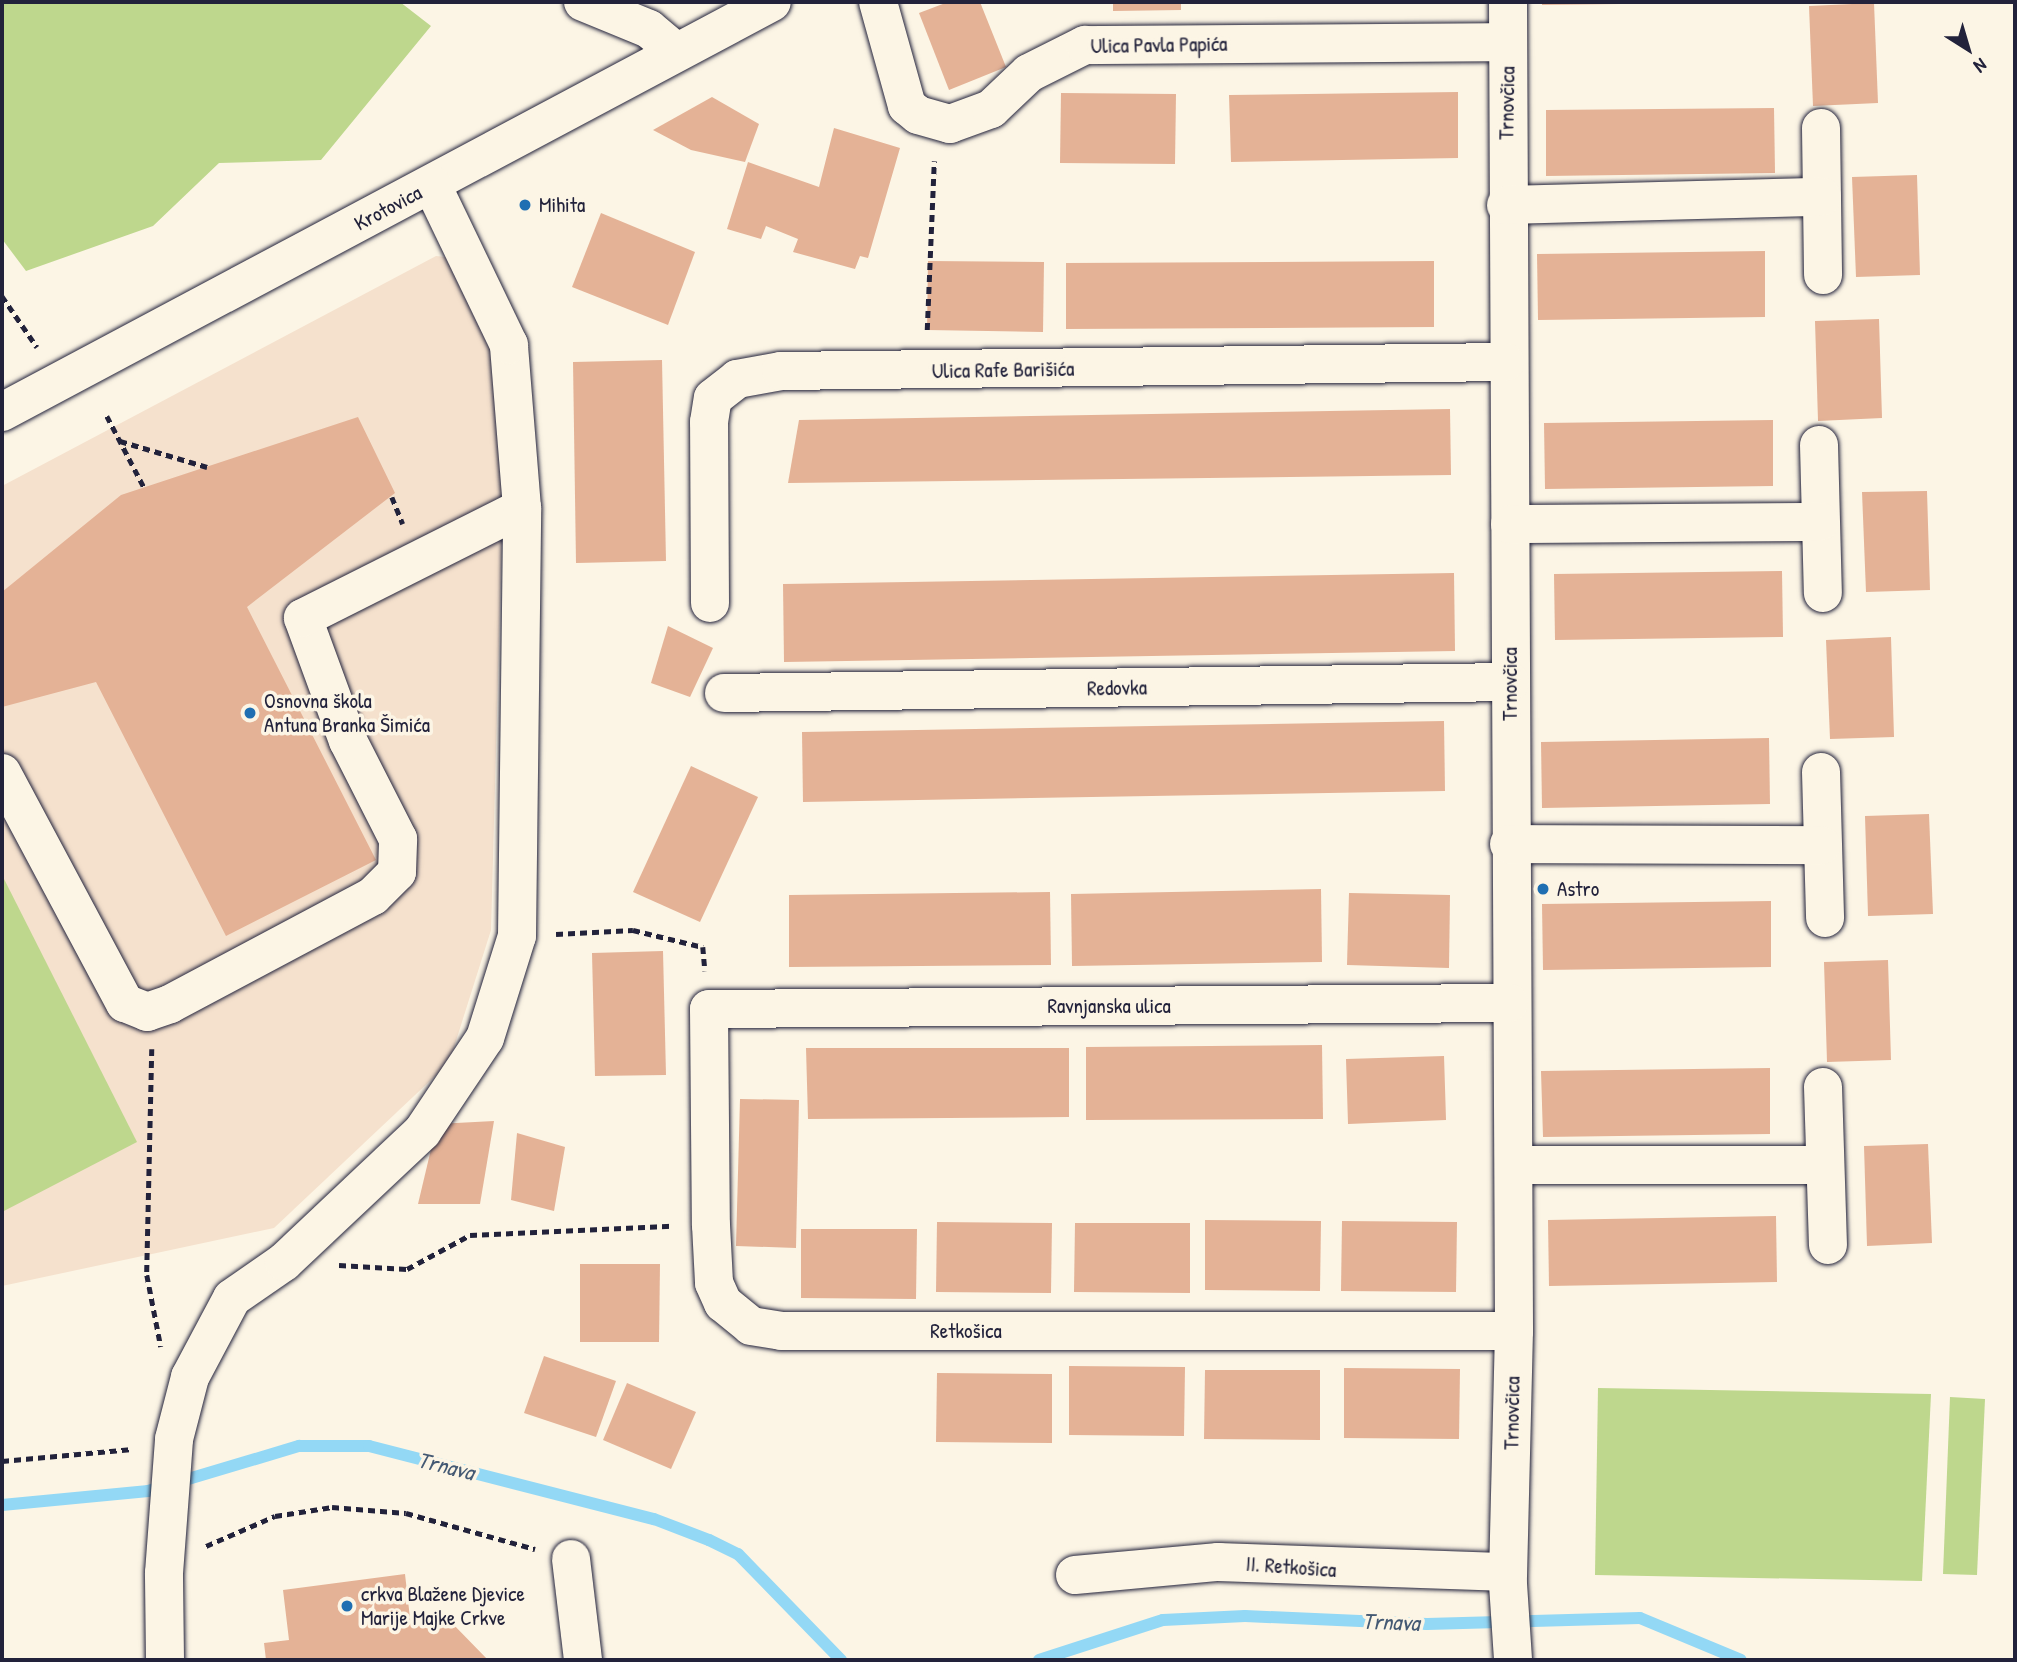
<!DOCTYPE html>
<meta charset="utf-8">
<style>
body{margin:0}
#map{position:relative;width:2017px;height:1662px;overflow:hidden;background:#fcf5e5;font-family:"Patrick Hand",sans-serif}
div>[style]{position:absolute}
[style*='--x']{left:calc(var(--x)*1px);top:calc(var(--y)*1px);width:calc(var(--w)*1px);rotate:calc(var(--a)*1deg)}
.built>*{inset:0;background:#f5e1cd}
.green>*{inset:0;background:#bed78d}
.stream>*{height:12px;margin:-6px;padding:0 6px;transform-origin:6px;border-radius:6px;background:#93d8f5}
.building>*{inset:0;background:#e4b296}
.path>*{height:4.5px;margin-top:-2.25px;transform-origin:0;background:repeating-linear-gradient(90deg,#22223b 0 7px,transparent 0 12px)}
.roads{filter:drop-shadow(0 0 2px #22223b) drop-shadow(0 0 2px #22223b)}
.minor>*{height:38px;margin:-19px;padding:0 19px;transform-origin:19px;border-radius:19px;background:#fcf5e5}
.dots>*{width:19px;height:19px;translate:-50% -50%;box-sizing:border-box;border:4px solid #fcf5e5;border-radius:50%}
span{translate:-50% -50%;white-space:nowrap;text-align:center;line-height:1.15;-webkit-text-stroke:7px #fcf5e5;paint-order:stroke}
.street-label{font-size:21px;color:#22223b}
.poi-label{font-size:21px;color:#22223b}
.left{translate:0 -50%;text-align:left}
.water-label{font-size:23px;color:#445973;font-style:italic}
.frame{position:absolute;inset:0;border:4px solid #22223b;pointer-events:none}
.north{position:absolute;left:1933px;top:14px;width:70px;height:70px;-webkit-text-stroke:5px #fcf5e5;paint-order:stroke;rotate:143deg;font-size:19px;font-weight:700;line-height:28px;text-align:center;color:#22223b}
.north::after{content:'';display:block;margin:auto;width:24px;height:32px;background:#22223b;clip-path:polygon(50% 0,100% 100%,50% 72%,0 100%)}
</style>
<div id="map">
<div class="built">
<div style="clip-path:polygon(436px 256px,453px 258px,499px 360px,503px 496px,491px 930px,449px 1063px,274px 1228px,2px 1286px,2px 486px)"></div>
</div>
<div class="green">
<div style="clip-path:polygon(2px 2px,400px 2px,431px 26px,321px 160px,219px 163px,153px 226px,26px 271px,2px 239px)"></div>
<div style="clip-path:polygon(2px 875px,137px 1142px,2px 1212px)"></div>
<div style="clip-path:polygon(1598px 1388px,1931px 1394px,1922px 1581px,1595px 1575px)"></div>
<div style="clip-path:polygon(1950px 1397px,1985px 1399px,1977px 1575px,1943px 1574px)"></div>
</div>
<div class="stream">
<div style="--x:2;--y:1505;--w:147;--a:-5.5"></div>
<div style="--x:148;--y:1491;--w:158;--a:-16.6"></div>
<div style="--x:299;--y:1446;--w:70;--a:0"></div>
<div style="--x:369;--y:1446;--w:294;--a:14.4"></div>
<div style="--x:654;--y:1519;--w:59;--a:20.9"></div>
<div style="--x:709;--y:1540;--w:32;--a:26"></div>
<div style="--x:738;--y:1554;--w:148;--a:45.8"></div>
<div style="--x:1039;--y:1660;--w:130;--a:-17.9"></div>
<div style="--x:1163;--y:1620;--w:82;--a:-2.8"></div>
<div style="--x:1245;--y:1616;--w:182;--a:2.5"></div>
<div style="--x:1427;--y:1624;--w:213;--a:-1.6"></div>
<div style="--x:1640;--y:1618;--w:109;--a:22.6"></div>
</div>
<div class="building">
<div style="clip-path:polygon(948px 2px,980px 2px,1006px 67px,949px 90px,919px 13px)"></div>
<div style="clip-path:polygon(1113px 2px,1181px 2px,1181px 10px,1113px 11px)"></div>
<div style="clip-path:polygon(1542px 2px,1621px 2px,1621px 4px,1542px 5px)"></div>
<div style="clip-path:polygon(1874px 3px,1878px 103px,1813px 106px,1809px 6px)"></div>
<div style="clip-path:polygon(1458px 92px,1458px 158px,1231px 162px,1229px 95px)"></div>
<div style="clip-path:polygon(1061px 93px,1176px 94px,1175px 164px,1060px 163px)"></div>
<div style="clip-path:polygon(712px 97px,759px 124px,745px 162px,691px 150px,653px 130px)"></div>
<div style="clip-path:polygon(1774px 108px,1775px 173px,1546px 176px,1546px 110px)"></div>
<div style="clip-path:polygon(834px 128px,900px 148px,868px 258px,860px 256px,855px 269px,793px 252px,798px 239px,766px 226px,761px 239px,727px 229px,748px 162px,819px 187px)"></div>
<div style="clip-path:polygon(1917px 175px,1920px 275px,1856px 277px,1852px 177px)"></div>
<div style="clip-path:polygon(601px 213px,695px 252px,668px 325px,572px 287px)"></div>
<div style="clip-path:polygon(1765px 251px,1765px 317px,1538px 320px,1537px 254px)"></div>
<div style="clip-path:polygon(928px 261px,1044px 262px,1043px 332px,927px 330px)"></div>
<div style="clip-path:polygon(1434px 261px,1434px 327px,1066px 329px,1066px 263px)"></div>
<div style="clip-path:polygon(1879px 319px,1882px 418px,1818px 421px,1815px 321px)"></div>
<div style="clip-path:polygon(662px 360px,666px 561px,576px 563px,573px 362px)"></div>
<div style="clip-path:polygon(1450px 409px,1451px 475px,788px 483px,799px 420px)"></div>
<div style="clip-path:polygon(358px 417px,395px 493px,247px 607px,376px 860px,226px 936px,96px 682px,2px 707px,2px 592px,121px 495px)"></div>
<div style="clip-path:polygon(1773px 420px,1773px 486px,1545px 489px,1544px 423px)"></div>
<div style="clip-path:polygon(1927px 491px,1930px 590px,1866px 592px,1862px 492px)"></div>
<div style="clip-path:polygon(1782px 571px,1783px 637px,1555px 640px,1554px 574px)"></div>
<div style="clip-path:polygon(1454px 573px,1455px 651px,784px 662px,783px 584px)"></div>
<div style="clip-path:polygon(668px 626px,713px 648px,690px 697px,651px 683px)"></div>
<div style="clip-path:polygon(1891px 637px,1894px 737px,1830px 739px,1826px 640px)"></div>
<div style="clip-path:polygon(1444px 721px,1445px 791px,803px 802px,802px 732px)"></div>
<div style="clip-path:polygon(1769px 738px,1770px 804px,1542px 808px,1541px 742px)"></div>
<div style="clip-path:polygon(691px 766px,758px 797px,700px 922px,633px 892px)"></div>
<div style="clip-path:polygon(1929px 814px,1933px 914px,1868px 916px,1865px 816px)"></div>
<div style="clip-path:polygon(1321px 889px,1322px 962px,1072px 966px,1071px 894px)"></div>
<div style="clip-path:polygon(1050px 892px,1051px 965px,789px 967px,789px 895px)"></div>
<div style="clip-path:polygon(1349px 893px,1450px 895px,1449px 968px,1347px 965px)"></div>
<div style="clip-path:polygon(1771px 901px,1771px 967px,1543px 970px,1542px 904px)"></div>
<div style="clip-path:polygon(663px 951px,666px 1075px,595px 1076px,592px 953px)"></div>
<div style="clip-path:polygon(1888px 960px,1891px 1060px,1827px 1062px,1824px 962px)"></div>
<div style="clip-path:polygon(1322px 1045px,1323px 1119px,1086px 1120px,1086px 1047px)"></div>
<div style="clip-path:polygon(806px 1048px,1069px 1048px,1069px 1117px,808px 1119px)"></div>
<div style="clip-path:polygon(1444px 1056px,1446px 1120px,1348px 1124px,1346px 1059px)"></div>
<div style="clip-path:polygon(1770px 1068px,1770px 1134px,1543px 1137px,1541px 1071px)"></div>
<div style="clip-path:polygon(740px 1099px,799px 1100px,796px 1248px,736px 1246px)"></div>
<div style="clip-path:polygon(494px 1121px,480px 1204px,418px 1204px,437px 1124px)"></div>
<div style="clip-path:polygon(517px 1133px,565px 1147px,554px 1211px,511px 1200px)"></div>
<div style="clip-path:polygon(1928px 1144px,1932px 1243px,1867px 1246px,1864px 1146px)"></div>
<div style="clip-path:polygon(1776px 1216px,1777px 1282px,1549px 1286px,1548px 1220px)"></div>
<div style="clip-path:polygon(1205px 1220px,1321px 1221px,1320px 1291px,1205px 1290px)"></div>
<div style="clip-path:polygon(1342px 1221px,1457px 1222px,1456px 1292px,1341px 1291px)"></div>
<div style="clip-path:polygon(937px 1222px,1052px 1223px,1051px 1293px,936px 1292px)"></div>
<div style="clip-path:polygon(1075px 1223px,1190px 1223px,1190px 1293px,1074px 1292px)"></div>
<div style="clip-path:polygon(801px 1229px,917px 1229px,916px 1299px,801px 1298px)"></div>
<div style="clip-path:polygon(580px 1264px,660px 1264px,659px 1342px,580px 1342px)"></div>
<div style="clip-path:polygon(544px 1356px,616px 1381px,596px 1437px,524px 1413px)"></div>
<div style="clip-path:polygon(1069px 1366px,1185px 1367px,1184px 1436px,1069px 1435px)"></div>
<div style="clip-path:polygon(1344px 1368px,1460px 1369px,1459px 1439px,1344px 1438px)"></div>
<div style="clip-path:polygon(1205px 1370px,1320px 1370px,1320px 1440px,1204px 1439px)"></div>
<div style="clip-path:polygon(937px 1373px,1052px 1374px,1052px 1443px,936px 1442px)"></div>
<div style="clip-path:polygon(627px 1383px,696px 1412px,671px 1469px,603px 1440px)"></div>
<div style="clip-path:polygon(405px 1574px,411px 1627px,450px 1621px,488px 1660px,266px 1660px,264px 1643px,289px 1640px,283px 1590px)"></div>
</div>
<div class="path">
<div style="--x:2;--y:296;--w:62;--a:55.5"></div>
<div style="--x:927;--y:330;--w:169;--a:-87.6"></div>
<div style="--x:107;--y:416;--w:80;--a:62.5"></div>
<div style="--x:120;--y:441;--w:91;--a:16.6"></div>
<div style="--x:392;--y:497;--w:29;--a:68"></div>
<div style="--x:556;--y:934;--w:77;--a:-3"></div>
<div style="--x:633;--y:930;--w:72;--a:13.7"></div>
<div style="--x:703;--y:947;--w:24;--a:85"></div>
<div style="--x:152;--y:1049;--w:226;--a:91.3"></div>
<div style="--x:147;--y:1275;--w:73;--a:79"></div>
<div style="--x:339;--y:1265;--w:68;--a:3.4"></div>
<div style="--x:407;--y:1269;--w:72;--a:-28.4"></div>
<div style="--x:470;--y:1235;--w:202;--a:-2.6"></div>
<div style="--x:2;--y:1461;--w:131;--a:-5.3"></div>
<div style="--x:206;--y:1546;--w:75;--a:-23.5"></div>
<div style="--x:275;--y:1516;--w:58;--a:-9"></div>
<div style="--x:332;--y:1507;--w:74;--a:4.6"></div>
<div style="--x:406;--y:1513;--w:134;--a:15.6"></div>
</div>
<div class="roads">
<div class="minor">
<div style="--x:583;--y:2;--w:71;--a:22.2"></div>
<div style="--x:649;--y:29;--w:33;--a:40"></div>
<div style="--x:878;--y:2;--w:108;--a:74.4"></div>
<div style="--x:907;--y:106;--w:14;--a:39"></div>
<div style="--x:918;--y:115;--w:33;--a:16"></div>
<div style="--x:950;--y:124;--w:44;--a:-20.1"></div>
<div style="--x:991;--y:109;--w:52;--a:-43.5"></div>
<div style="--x:1029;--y:73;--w:63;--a:-26.6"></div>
<div style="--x:1085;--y:45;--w:422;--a:-0.4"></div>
<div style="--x:1508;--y:2;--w:1329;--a:89.74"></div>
<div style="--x:1514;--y:1331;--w:253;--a:91.4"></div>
<div style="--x:1508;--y:1584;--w:76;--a:86.2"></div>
<div style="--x:1821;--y:128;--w:147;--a:89.2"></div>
<div style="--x:1506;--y:205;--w:316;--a:-1.5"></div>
<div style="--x:2;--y:412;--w:872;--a:-28.03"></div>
<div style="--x:1819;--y:445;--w:148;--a:88.5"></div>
<div style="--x:1510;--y:524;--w:310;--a:-0.4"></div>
<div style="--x:710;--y:603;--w:181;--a:-90.3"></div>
<div style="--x:709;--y:422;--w:24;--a:-81"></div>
<div style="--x:713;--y:398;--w:31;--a:-38"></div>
<div style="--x:737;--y:379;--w:45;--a:-10.3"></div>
<div style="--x:781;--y:371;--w:724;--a:-0.71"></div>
<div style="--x:724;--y:693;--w:786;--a:-0.8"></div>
<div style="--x:1821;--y:772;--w:146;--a:88.4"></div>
<div style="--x:2;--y:773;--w:261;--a:61.9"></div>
<div style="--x:125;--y:1003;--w:24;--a:22"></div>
<div style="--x:147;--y:1012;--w:24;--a:-19"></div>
<div style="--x:170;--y:1004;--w:230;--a:-28"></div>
<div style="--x:373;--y:896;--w:34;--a:-45"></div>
<div style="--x:397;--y:872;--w:33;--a:-88"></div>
<div style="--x:398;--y:839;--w:110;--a:-117"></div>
<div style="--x:348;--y:741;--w:131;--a:-110.1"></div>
<div style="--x:303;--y:618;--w:245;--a:-26.7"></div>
<div style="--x:1509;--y:844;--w:312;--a:0.2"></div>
<div style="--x:1509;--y:1003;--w:800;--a:179.57"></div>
<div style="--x:709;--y:1009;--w:216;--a:89.5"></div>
<div style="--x:711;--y:1225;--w:58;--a:87"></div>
<div style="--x:714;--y:1283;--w:22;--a:66"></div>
<div style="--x:723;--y:1303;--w:36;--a:39"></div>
<div style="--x:751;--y:1326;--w:30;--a:9"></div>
<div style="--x:781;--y:1331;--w:733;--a:0"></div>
<div style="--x:1823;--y:1087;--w:158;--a:88.2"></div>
<div style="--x:1514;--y:1165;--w:311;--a:0"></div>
<div style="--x:571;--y:1559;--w:102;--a:83.2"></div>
<div style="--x:1075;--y:1575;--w:144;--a:-5.2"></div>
<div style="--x:1218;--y:1562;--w:290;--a:2"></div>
<div style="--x:165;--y:1660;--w:87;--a:-90.7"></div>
<div style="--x:164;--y:1573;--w:134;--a:-85.7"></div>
<div style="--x:174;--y:1439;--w:64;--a:-75.5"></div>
<div style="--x:190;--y:1377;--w:89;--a:-62"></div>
<div style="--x:232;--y:1298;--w:63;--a:-34.7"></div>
<div style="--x:284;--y:1262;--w:190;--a:-43.3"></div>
<div style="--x:422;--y:1132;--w:113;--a:-56.2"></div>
<div style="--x:485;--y:1038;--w:107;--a:-72.6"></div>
<div style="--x:517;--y:936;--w:428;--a:-89.3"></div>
<div style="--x:522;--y:508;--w:164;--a:-94.6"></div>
<div style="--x:509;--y:345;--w:178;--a:-115.7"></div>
</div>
</div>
<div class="dots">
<div style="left:525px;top:205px;background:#1f6fb2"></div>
<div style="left:250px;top:713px;background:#1f6fb2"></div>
<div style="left:1543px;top:889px;background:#1f6fb2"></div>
<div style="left:347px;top:1606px;background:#1f6fb2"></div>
</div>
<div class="street-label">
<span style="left:1159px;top:45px;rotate:-1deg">Ulica Pavla Papića</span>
<span style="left:1507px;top:103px;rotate:-89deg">Trnovčica</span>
<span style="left:388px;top:208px;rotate:-28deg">Krotovica</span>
<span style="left:1003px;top:370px;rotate:-1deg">Ulica Rafe Barišića</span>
<span style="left:1510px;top:684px;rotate:-90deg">Trnovčica</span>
<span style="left:1117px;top:688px;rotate:-1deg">Redovka</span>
<span style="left:1109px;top:1006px">Ravnjanska ulica</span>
<span style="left:966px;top:1331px">Retkošica</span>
<span style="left:1512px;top:1413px;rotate:-89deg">Trnovčica</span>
<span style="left:1291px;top:1567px;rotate:4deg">II. Retkošica</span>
</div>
<div class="poi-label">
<span class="left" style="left:539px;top:205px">Mihita</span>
<span class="left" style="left:264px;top:713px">Osnovna škola<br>Antuna Branka Šimića</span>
<span class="left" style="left:1557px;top:889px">Astro</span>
<span class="left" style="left:361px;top:1606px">crkva Blažene Djevice<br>Marije Majke Crkve</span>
</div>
<div class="water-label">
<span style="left:446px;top:1466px;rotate:14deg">Trnava</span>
<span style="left:1391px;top:1622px;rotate:2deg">Trnava</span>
</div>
<div class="frame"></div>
<div class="north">N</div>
</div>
